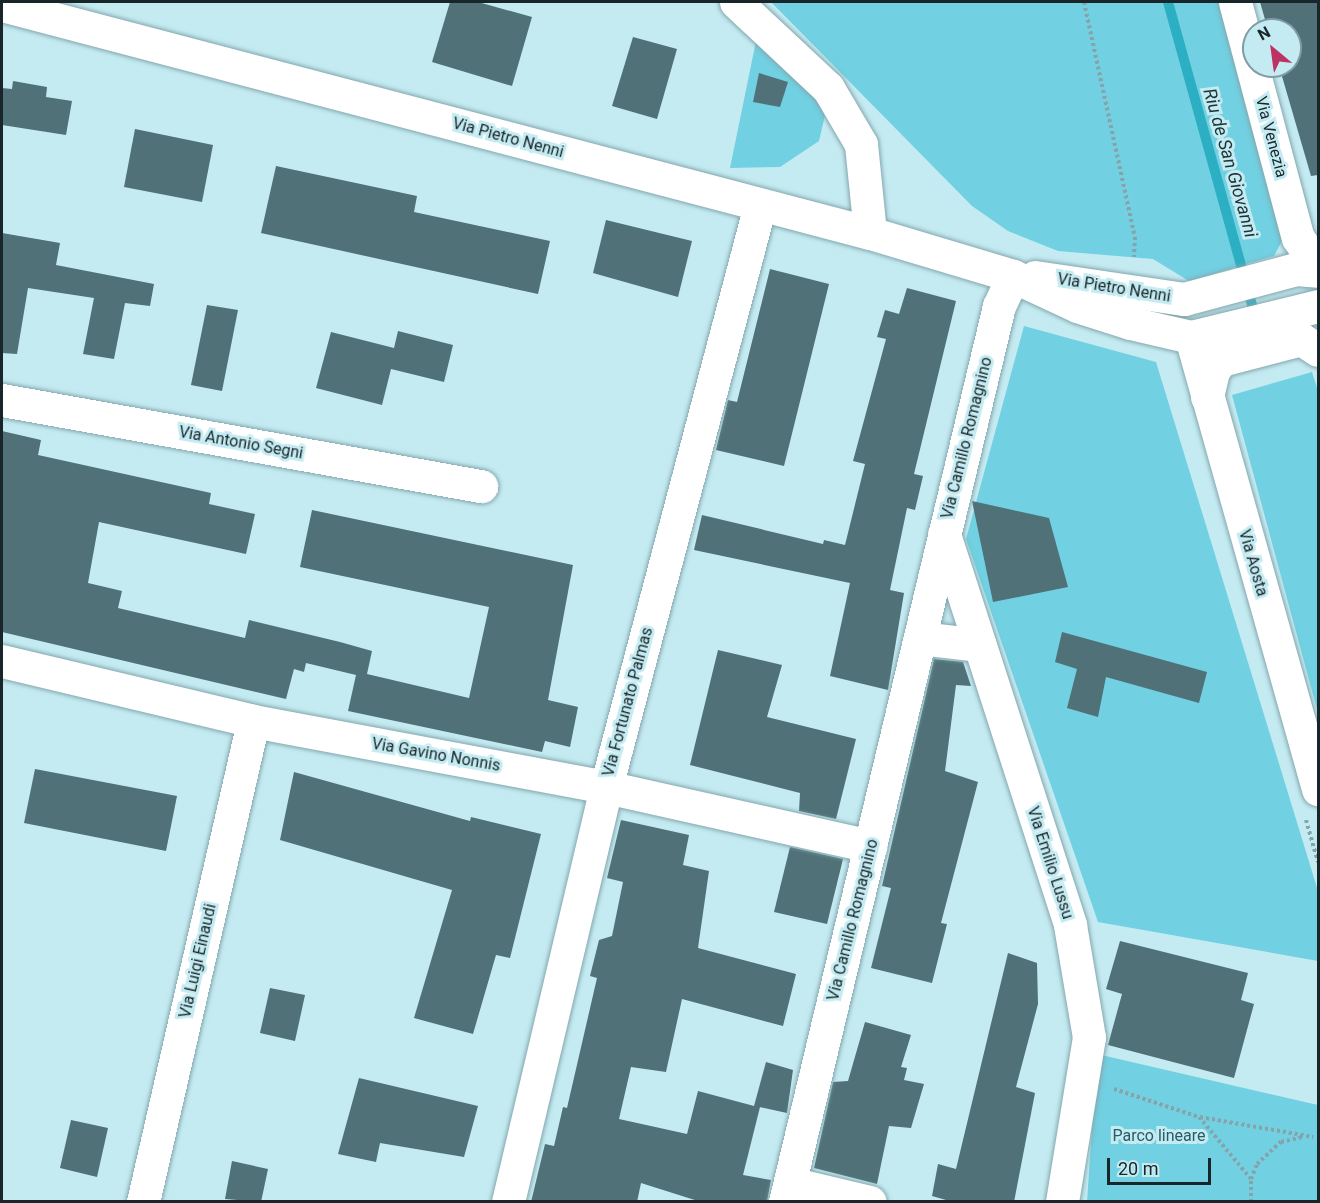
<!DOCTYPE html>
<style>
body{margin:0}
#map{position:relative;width:1320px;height:1203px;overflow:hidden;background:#c5ebf2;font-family:Roboto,sans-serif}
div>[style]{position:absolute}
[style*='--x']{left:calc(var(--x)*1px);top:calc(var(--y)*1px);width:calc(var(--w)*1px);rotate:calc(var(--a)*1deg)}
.green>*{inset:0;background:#71d0e1}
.stream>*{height:10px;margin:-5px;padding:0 5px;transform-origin:5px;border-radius:5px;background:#2caec3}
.building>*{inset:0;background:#4f7177}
.path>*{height:4px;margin-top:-2px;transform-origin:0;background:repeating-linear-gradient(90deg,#86a3a9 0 3px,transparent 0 6px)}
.roads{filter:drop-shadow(0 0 2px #83a7ae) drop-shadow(0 0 2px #83a7ae)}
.minor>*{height:33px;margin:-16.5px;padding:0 16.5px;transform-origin:16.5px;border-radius:16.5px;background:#fff}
span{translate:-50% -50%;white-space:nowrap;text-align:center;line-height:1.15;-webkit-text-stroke:6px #c5ebf2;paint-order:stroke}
.street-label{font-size:16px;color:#182629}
.park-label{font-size:16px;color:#285b64}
.water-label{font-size:18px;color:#1d3236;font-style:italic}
.frame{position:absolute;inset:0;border:3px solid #182629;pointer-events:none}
.north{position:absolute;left:1242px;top:18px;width:60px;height:60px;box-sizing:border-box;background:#c5ebf2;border:2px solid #809ca2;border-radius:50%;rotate:331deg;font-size:16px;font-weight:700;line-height:24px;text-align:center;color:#182629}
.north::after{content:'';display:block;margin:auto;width:21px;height:27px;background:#be3163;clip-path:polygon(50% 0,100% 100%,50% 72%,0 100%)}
.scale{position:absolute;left:1107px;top:1158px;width:104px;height:27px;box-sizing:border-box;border:3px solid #182629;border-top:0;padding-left:8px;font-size:18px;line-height:21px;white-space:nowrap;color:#182629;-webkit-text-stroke:4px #c5ebf2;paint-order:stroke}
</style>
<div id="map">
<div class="green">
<div style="clip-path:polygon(771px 2px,1218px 2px,1282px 241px,1274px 256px,1189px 281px,1153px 259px,1058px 251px,1008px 231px,972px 206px)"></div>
<div style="clip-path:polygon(756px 41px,813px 89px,826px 111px,819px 141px,780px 167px,730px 168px)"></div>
<div style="clip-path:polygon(1024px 326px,1156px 362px,1318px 891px,1318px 961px,1098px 922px,966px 539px)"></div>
<div style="clip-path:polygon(1312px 372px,1318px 391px,1318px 713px,1232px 395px)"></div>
<div style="clip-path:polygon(1097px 1054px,1318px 1105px,1318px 1201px,1087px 1202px)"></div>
</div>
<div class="stream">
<div style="--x:1168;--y:2;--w:329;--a:74.5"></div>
</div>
<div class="building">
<div style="clip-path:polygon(450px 2px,478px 2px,532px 17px,512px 86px,432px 62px)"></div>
<div style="clip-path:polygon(1260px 2px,1318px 2px,1318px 175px,1311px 176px,1279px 66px,1290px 66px,1290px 30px,1268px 30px)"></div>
<div style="clip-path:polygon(633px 37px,677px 49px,657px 119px,612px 106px)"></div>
<div style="clip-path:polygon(759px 73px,788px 82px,780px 107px,753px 102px)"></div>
<div style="clip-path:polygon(13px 81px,47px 87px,46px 97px,72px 101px,66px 135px,2px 125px,2px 88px,12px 89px)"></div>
<div style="clip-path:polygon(135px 129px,213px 145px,202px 202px,124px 187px)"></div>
<div style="clip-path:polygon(276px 166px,417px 196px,414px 212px,550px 241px,538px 294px,261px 233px)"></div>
<div style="clip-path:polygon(606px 220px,692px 241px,678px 297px,593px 273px)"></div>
<div style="clip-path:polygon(2px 233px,60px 243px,56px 265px,154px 284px,150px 306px,125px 303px,114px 359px,83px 354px,94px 298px,28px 288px,17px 354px,2px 353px)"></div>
<div style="clip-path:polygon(770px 269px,829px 284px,784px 466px,716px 450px,728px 400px,737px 402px)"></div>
<div style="clip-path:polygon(907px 288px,956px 301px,914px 474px,923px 476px,915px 510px,907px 508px,890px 590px,904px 593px,888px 690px,830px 676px,850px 583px,694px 550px,702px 515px,823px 544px,824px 540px,845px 545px,865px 464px,853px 461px,886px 339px,877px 337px,885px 310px,899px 314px)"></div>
<div style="clip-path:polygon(207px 305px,238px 310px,222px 391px,191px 385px)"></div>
<div style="clip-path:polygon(398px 331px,453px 345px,444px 382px,391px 369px,382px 405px,316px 388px,331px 332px,394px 348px)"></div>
<div style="clip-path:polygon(2px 431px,41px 440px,38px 455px,211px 493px,209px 504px,255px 514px,246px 554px,99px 522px,88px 583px,122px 591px,118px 608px,245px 638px,249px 620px,340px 642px,372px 651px,367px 674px,469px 698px,489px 607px,300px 567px,312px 510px,573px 565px,548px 700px,578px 707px,570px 747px,545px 741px,542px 752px,348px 711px,356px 675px,306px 663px,304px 672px,294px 669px,286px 699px,2px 632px)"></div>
<div style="clip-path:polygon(972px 501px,1049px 518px,1068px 587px,993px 602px)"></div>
<div style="clip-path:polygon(1062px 632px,1207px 672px,1199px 703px,1106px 677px,1098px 717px,1067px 708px,1077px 669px,1055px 662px)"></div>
<div style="clip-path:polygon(718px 650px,782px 665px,767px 717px,856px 739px,836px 819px,799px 811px,800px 793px,690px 765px)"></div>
<div style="clip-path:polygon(934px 659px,963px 662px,971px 686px,956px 685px,945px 771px,978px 782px,941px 923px,947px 924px,932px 983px,871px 968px,891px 888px,882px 886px)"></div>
<div style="clip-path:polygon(35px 769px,177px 796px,166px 851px,24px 823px)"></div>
<div style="clip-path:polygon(294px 772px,470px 821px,471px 817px,541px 834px,510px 958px,496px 955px,473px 1034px,414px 1018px,452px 890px,280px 840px)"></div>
<div style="clip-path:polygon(621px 820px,689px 835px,683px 865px,709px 871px,698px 948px,796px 974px,783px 1026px,682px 999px,666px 1072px,631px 1067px,619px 1119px,687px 1134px,698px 1091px,754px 1106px,766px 1062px,793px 1070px,787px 1113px,755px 1106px,760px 1107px,743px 1175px,771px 1180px,767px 1202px,701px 1202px,641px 1183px,637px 1202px,531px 1202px,545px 1144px,554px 1146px,563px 1107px,567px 1108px,597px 978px,590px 976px,599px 940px,612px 936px,623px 882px,607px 878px)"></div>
<div style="clip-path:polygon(790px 847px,843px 859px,827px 924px,774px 912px)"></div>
<div style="clip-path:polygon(1120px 941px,1248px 973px,1241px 1000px,1254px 1004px,1234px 1078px,1108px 1045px,1122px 994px,1106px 989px)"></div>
<div style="clip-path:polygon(1008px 953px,1037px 963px,1038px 1004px,1016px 1087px,1035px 1093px,1014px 1202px,953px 1202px,932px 1196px,938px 1164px,956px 1169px)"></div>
<div style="clip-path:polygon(270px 988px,305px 995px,295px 1041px,260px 1033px)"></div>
<div style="clip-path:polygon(865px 1022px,911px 1035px,901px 1067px,907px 1068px,904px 1080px,924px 1084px,911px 1128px,889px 1126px,877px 1184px,814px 1168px,833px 1082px,848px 1081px)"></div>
<div style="clip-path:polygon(359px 1078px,478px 1106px,464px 1157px,380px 1143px,376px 1162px,338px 1154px)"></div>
<div style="clip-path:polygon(71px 1120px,108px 1128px,97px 1177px,60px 1168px)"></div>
<div style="clip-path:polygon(232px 1161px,268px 1169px,261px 1202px,225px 1199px)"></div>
</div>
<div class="path">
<div style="--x:1084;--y:2;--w:240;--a:77.8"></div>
<div style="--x:1135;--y:237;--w:20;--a:93"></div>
<div style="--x:1306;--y:820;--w:44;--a:74.1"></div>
<div style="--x:1114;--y:1089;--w:89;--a:18.2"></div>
<div style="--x:1199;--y:1117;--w:81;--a:50"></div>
<div style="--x:1200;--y:1117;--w:115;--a:10"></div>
<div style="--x:1251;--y:1202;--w:23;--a:-90"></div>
<div style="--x:1251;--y:1179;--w:16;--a:-68"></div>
<div style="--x:1257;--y:1164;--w:33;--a:-43"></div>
<div style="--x:1281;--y:1142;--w:23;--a:-13"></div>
</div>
<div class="roads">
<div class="minor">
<div style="--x:736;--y:2;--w:126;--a:43.1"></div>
<div style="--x:828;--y:88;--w:65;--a:59.5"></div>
<div style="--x:861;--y:144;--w:89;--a:84.2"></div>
<div style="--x:1235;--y:2;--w:244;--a:75.1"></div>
<div style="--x:1298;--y:238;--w:35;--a:55"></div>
<div style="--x:2;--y:5;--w:897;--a:14.72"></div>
<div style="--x:870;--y:233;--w:149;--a:16.7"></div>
<div style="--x:1013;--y:276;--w:71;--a:25.1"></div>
<div style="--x:1077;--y:306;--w:56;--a:17.8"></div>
<div style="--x:1130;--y:323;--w:63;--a:12.9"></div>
<div style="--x:1191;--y:337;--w:131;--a:-13.7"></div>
<div style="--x:1035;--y:277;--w:151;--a:8.4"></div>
<div style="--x:1184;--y:299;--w:116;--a:-15"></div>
<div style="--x:1296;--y:269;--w:22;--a:5"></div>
<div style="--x:1191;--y:337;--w:470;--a:74.3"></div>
<div style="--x:1207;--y:397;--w:27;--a:-77"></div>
<div style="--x:1213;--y:371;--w:14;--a:-54"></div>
<div style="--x:1221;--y:360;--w:83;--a:-14.7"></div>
<div style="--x:1301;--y:339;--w:20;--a:33"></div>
<div style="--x:2;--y:400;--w:487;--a:10.2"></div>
<div style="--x:944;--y:534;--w:411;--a:72.1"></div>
<div style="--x:1070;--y:925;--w:114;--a:80.4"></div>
<div style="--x:1089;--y:1037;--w:167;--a:99.3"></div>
<div style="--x:920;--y:638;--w:60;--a:6.7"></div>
<div style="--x:2;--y:661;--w:258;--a:13.4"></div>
<div style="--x:253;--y:721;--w:359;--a:10.6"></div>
<div style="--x:606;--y:787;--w:271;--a:12.6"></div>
<div style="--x:790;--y:1183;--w:82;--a:13.4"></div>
<div style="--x:143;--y:1202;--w:493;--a:-77.1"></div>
<div style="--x:508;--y:1202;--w:426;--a:-76.7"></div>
<div style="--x:606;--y:787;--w:602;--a:-75.18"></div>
<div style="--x:785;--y:1202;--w:921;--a:-76.57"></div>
<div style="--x:999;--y:306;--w:33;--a:-65"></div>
</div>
</div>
<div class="street-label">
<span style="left:1271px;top:137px;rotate:75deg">Via Venezia</span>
<span style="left:508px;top:138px;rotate:15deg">Via Pietro Nenni</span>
<span style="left:1114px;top:288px;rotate:9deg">Via Pietro Nenni</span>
<span style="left:967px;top:438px;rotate:-76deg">Via Camillo Romagnino</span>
<span style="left:241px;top:443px;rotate:10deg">Via Antonio Segni</span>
<span style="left:1253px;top:563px;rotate:74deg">Via Aosta</span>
<span style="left:628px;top:702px;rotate:-75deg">Via Fortunato Palmas</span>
<span style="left:436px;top:755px;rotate:10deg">Via Gavino Nonnis</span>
<span style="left:1050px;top:863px;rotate:72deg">Via Emilio Lussu</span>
<span style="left:853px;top:920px;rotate:-76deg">Via Camillo Romagnino</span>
<span style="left:198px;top:961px;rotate:-77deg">Via Luigi Einaudi</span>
</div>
<div class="park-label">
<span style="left:1159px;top:1136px">Parco lineare</span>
</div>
<div class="water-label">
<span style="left:1230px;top:163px;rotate:74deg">Riu de San Giovanni</span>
</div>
<div class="frame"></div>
<div class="north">N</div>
<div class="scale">20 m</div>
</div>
